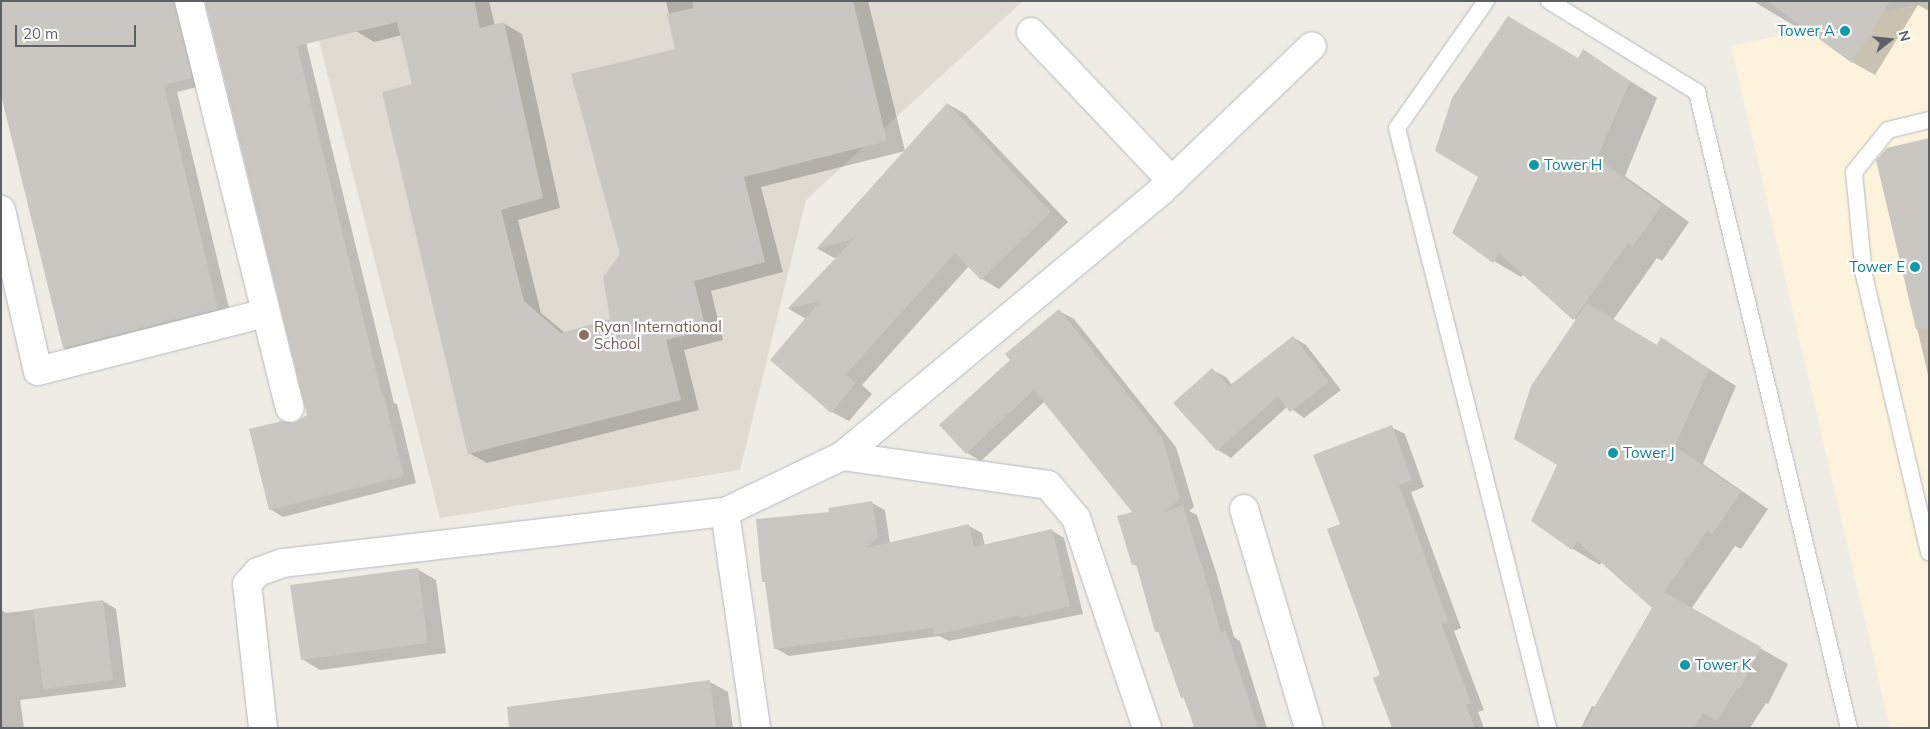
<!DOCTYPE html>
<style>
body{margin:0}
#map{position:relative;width:1930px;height:729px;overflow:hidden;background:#efece5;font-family:Mulish,sans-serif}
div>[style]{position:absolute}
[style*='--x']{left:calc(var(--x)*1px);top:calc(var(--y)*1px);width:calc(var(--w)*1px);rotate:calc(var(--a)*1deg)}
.commercial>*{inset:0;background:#fdf3dc}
.education>*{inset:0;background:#dfdbd3}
.shadow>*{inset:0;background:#0003}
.building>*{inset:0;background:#cac7c2}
.roads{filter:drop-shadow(0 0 1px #b6b8bc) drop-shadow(0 0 1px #b6b8bc)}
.lane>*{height:16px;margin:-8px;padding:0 8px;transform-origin:8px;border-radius:8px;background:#fff}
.street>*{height:28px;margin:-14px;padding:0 14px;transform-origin:14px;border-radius:14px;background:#fff}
.dots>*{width:14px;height:14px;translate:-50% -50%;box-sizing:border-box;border:2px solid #fff;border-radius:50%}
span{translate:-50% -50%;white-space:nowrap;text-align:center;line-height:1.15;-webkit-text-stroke:4.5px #fff;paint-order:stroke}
.culture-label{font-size:15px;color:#0d838f}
.right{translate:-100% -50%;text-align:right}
.left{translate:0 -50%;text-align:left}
.education-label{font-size:15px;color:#785e54}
.frame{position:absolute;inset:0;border:2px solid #5d6165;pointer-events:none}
.north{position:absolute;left:1865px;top:15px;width:50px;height:50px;-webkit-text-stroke:4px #fff;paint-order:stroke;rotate:74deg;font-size:14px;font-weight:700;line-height:20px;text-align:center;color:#5d6165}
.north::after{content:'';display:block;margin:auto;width:18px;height:22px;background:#5d6165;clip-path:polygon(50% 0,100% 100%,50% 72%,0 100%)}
.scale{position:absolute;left:15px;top:25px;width:121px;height:22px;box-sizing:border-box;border:2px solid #5d6165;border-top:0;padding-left:6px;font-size:15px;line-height:18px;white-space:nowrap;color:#5d6165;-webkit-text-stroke:4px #fff;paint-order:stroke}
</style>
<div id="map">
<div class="commercial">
<div style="clip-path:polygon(1929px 2px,1929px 728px,1890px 728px,1731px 46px)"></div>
</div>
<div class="education">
<div style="clip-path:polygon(309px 1px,1023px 1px,806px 200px,740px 470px,440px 518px)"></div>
</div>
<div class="shadow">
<div style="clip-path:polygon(1px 1px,189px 1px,205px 85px,177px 92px,231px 316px,77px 355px,64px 348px)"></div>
<div style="clip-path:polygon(206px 1px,296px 1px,394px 403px,397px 404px,416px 483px,283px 517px,270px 509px,294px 424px,309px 415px)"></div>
<div style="clip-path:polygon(349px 1px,489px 1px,495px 26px,503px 23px,522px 34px,560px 208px,518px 220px,541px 313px,565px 333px,612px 320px,621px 254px,677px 50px,666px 1px,868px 1px,905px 151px,761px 187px,783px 272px,711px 291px,723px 340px,684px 350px,699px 410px,487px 463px,469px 453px,414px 85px,402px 35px,374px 42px,356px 31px)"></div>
<div style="clip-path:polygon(1753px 1px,1929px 1px,1929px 11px,1918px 5px,1875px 75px,1852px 62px,1800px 24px,1798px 28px)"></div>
<div style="clip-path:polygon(1583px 51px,1657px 98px,1625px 176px,1689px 222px,1662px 261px,1657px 258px,1613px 320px,1657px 346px,1662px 339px,1736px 386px,1703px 464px,1768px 509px,1741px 549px,1735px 546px,1691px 609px,1788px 664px,1768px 704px,1766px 703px,1750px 728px,1581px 728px,1592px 706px,1595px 707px,1653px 607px,1602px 562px,1600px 565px,1573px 549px,1558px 464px,1577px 321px,1524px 274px,1521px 277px,1494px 261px)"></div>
<div style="clip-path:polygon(948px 104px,965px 114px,1068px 222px,999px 289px,982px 279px,969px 266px,862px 385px,872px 394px,849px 421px,832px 412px,806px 319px,789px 309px,839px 257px,834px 258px,818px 249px)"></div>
<div style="clip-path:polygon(1929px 139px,1929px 379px,1878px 161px)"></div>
<div style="clip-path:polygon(1059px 311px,1074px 319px,1176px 447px,1194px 507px,1189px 511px,1197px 515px,1216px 572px,1234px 637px,1240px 641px,1267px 728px,1195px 728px,1160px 633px,1156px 631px,1138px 567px,1133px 564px,1134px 513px,1045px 401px,981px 461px,967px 453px,1012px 360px)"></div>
<div style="clip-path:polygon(1293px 337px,1306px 345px,1341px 390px,1304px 418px,1288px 406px,1231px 458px,1218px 450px,1175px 404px,1212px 370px,1226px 377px,1232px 385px)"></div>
<div style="clip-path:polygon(1391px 427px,1405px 434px,1424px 487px,1411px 492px,1461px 628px,1454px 631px,1484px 710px,1478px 712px,1484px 728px,1393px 728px,1342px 525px)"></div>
<div style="clip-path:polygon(872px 503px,885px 510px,890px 544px,969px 526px,982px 533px,985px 546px,1051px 530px,1064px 538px,1083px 614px,949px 641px,939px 636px,789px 656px,775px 648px,766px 583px,763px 581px,830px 513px)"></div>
<div style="clip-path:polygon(417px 569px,436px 580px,446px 653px,320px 670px,302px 659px)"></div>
<div style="clip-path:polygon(103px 601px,116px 609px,126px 687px,20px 700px,24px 728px,1px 728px,1px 610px,6px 613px)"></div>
<div style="clip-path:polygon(710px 682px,728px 692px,733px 728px,558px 728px)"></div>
</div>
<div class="building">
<div style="clip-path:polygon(1px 1px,174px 1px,192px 78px,164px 85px,218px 309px,63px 348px,1px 95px)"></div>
<div style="clip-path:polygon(205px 1px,474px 1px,480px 28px,504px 22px,543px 198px,501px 210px,524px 301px,561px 333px,610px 319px,603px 277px,620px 254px,571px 74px,675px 49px,667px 14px,693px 8px,692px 1px,853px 1px,887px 141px,744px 177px,765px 262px,694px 281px,706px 330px,666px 340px,681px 400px,468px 454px,382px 92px,412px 84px,397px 22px,297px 46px,382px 396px,384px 396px,404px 476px,269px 510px,249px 429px,282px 421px,294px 423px,307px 415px)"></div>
<div style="clip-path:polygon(1767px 1px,1890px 1px,1852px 63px)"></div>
<div style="clip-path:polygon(1508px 16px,1578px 58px,1583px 49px,1630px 81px,1597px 158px,1662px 205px,1633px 246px,1628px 243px,1573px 320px,1499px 253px,1493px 263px,1452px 233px,1478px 177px,1435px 151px,1452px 98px)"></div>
<div style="clip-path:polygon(947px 103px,1051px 212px,981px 280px,955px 253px,846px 374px,856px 383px,831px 413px,770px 360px,820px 301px,787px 309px,854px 239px,816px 249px)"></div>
<div style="clip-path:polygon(1929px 138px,1929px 328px,1916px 329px,1876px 160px,1887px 148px)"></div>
<div style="clip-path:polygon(1587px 303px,1657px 345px,1661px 337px,1709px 369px,1675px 446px,1741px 492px,1712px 534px,1707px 531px,1664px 592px,1761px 647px,1740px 689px,1738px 687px,1717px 721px,1703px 713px,1694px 728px,1582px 728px,1652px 608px,1577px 541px,1572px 550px,1531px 521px,1557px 465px,1514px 439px,1531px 386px)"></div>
<div style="clip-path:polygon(1059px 309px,1162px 437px,1180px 499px,1162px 513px,1183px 505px,1200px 562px,1201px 562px,1221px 633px,1226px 631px,1258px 728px,1194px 728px,1185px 697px,1181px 698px,1158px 631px,1155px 632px,1136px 564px,1132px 565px,1117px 516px,1132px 512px,1034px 390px,966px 454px,939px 425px,1010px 360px,1005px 354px)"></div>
<div style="clip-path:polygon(1293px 336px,1329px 382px,1290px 412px,1278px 396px,1217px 451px,1173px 403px,1212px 368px,1229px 386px)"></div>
<div style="clip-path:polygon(1392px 425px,1412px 480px,1399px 485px,1448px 621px,1441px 623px,1471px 703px,1466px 705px,1475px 728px,1392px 728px,1373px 678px,1380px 675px,1327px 529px,1340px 524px,1313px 455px)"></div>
<div style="clip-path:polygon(872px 501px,878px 537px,866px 548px,969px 524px,974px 547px,1052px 529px,1070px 606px,1020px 618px,1020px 615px,934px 635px,933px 628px,774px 649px,765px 582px,762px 582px,756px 519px,829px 512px,828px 508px)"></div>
<div style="clip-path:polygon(418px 568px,428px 643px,301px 660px,290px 585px)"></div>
<div style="clip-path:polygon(103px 600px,113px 680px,43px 689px,33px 609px)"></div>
<div style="clip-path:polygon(710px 680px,716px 728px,509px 728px,507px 707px)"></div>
</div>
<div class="roads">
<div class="lane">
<div style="--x:1486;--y:1;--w:155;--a:125"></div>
<div style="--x:1397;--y:128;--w:619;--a:75.87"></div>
<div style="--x:1549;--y:1;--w:174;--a:31.6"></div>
<div style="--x:1697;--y:92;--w:654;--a:76.56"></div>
<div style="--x:1929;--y:120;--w:42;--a:166.3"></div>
<div style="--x:1888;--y:130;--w:54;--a:129"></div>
<div style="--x:1854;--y:172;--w:103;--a:84.5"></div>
<div style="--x:1864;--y:275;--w:285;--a:76.8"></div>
</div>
<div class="street">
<div style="--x:189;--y:1;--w:419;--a:76.1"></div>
<div style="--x:1031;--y:32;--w:205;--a:46.6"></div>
<div style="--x:1;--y:210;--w:165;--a:77.1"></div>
<div style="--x:38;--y:371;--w:235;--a:-14.3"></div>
<div style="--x:842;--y:456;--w:208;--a:8"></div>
<div style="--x:1048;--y:485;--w:43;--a:49.7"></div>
<div style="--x:1076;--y:518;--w:222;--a:71.3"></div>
<div style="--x:1244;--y:509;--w:228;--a:73.5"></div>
<div style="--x:725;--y:512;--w:218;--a:81.8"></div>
<div style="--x:263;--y:728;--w:145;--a:-96.3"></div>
<div style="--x:247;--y:584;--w:16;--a:-47"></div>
<div style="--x:258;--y:572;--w:27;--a:-20"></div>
<div style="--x:283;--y:563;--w:445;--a:-6.6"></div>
<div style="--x:725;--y:512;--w:130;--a:-25.6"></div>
<div style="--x:842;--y:456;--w:415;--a:-39.7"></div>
<div style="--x:1161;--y:191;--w:209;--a:-43.8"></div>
</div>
</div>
<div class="dots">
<div style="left:1845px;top:31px;background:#0f9aa8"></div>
<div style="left:1534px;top:165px;background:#0f9aa8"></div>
<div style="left:1915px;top:267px;background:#0f9aa8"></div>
<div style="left:584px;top:335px;background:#8d6e63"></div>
<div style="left:1613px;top:453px;background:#0f9aa8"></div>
<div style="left:1685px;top:665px;background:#0f9aa8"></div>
</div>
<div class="culture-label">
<span class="right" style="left:1835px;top:31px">Tower A</span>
<span class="left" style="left:1544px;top:165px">Tower H</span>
<span class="right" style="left:1905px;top:267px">Tower E</span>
<span class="left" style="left:1623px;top:453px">Tower J</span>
<span class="left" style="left:1695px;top:665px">Tower K</span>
</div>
<div class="education-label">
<span class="left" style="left:594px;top:335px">Ryan International<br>School</span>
</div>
<div class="frame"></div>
<div class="north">N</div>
<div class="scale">20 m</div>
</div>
